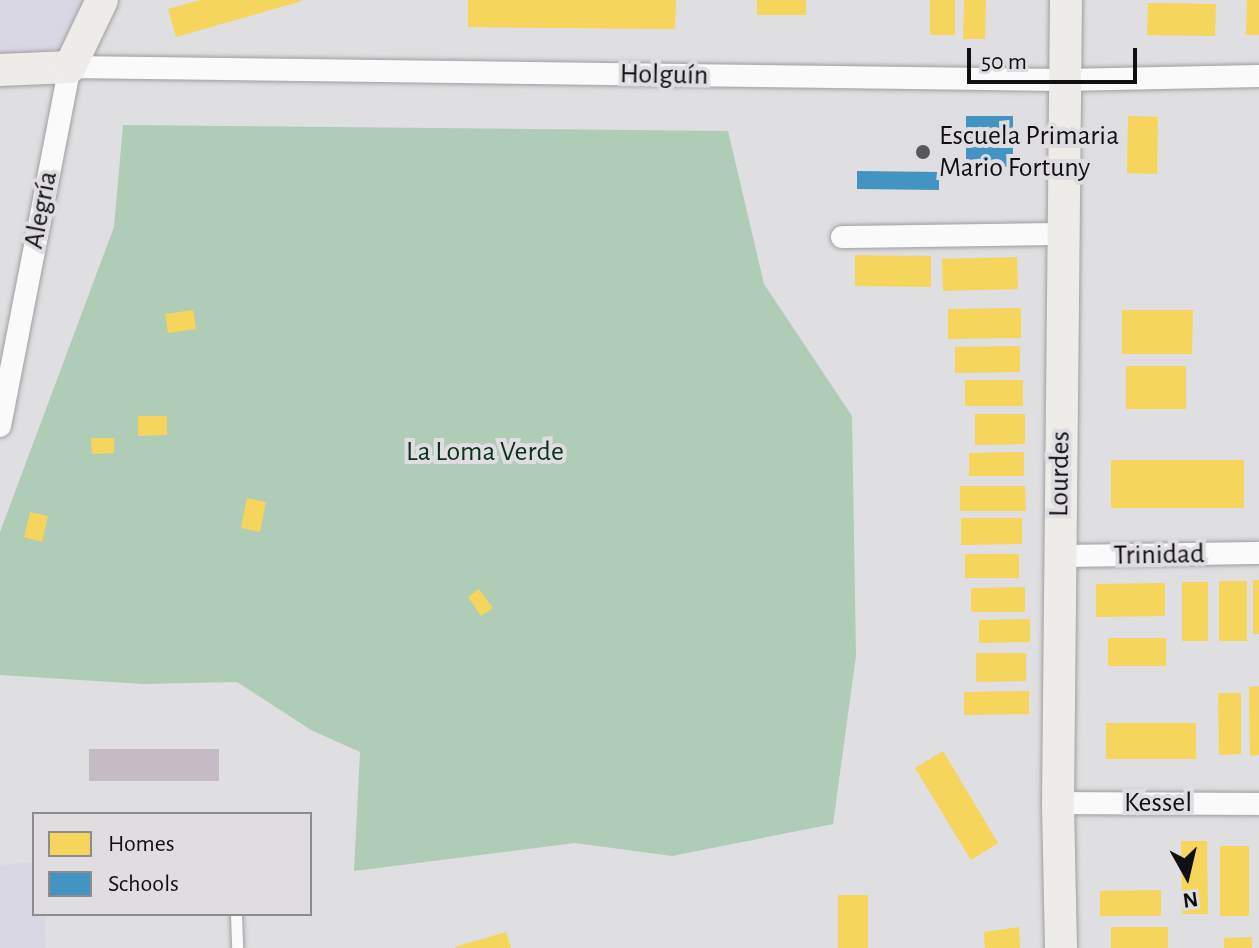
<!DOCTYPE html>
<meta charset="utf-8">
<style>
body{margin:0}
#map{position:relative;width:1259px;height:948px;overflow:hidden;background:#dfdee0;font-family:"Alegreya Sans",sans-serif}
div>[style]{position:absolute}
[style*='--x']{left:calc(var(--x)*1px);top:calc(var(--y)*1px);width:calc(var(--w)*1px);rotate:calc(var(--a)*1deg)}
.industrial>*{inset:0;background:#dad7e4}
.forest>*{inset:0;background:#afccb7}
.homes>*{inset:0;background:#f6d55c}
.schools>*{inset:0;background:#4393c3}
.building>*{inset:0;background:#c4bbc4}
.roads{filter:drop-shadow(0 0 2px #9f9fa0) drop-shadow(0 0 2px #9f9fa0)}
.lane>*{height:11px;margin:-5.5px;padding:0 5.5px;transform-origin:5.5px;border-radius:5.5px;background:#fafafa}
.street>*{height:22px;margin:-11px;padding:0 11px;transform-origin:11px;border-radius:11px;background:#fafafa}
.secondary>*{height:32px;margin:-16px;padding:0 16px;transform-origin:16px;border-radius:16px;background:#eeece8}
.dots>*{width:22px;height:22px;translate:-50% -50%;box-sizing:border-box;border:4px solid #dfdde1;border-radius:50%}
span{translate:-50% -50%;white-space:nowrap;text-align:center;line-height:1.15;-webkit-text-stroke:8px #dfdde1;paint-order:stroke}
.street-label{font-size:28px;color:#101011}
.poi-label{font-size:28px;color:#101011}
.left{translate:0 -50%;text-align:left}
.park-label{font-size:28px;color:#093318}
.legend{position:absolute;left:32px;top:812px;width:280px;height:104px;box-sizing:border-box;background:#dfdde1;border:2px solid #8c8b8e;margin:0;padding:10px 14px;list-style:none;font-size:24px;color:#101011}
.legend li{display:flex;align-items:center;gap:16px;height:40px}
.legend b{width:40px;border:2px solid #8c8b8e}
.north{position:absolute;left:1147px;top:836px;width:80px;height:80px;-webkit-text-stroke:6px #dfdde1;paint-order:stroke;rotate:172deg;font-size:22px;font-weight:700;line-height:32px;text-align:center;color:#101011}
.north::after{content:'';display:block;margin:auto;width:28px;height:36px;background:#101011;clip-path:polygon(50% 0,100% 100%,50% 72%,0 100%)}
.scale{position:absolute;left:967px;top:48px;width:170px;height:36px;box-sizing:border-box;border:4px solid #101011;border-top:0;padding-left:10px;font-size:24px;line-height:28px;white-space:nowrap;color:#101011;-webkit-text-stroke:6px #dfdde1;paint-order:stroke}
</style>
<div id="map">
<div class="industrial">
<div style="clip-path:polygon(0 0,89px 0,58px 64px,0 56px)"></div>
<div style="clip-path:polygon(34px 862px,34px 914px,45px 914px,46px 948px,0 948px,0 865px)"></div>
</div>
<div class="forest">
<div style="clip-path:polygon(123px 125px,728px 131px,764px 284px,852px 416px,856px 656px,833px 824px,672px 856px,575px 843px,354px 871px,360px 752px,311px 730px,237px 682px,143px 684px,0 675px,0 532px,114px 227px)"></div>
</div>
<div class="homes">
<div style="clip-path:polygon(200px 0,302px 0,302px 1px,176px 37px,168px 9px)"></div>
<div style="clip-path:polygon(468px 0,676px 0,675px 29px,468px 27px)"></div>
<div style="clip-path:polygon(757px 0,806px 0,806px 15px,757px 15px)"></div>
<div style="clip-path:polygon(930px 0,955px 0,955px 35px,930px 35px)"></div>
<div style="clip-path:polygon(964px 0,986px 0,985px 39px,963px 39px)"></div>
<div style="clip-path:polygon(1247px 0,1259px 0,1259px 35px,1246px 35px)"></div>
<div style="clip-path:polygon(1148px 3px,1216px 4px,1215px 36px,1147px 35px)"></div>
<div style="clip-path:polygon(1128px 116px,1158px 117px,1157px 174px,1127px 173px)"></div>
<div style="clip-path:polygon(855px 255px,931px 256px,931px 287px,855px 286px)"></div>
<div style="clip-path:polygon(1017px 257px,1018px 289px,943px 291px,942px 259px)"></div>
<div style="clip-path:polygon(1021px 308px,1021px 338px,948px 339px,948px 309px)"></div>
<div style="clip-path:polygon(193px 310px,196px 329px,168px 333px,165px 314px)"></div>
<div style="clip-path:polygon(1122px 310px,1193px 310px,1192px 354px,1122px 354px)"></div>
<div style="clip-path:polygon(1020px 346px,1020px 372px,955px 373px,955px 347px)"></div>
<div style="clip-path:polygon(1126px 366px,1186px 366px,1186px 409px,1126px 409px)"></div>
<div style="clip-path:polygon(965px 380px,1023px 380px,1023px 406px,965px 406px)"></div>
<div style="clip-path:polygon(975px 414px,1025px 414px,1025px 444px,975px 445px)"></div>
<div style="clip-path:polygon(138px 416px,167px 416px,167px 435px,138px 436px)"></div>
<div style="clip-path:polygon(91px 438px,114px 438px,114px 453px,92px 454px)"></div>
<div style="clip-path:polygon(1024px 452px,1024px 476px,969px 476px,969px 453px)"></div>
<div style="clip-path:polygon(1111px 460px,1244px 460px,1244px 508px,1111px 508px)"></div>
<div style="clip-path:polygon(960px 486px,1025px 486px,1026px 511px,960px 511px)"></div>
<div style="clip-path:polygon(247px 498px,266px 502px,260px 532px,241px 528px)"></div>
<div style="clip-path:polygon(30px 512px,48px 516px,42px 542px,24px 537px)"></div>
<div style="clip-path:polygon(961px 518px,1022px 518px,1022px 544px,961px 545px)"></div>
<div style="clip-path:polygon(965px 554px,1019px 554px,1019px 578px,965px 578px)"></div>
<div style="clip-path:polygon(1253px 580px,1259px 580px,1259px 634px,1253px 634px)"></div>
<div style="clip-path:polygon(1219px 581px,1247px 581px,1247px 641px,1219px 641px)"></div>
<div style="clip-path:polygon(1182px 582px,1208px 582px,1208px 641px,1182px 641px)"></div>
<div style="clip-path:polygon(1165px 583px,1165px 616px,1096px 617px,1096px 584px)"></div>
<div style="clip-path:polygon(1025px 587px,1025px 612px,971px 612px,971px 588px)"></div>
<div style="clip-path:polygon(479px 589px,493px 608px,481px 616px,468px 597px)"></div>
<div style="clip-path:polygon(1030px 619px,1030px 642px,979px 643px,979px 620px)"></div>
<div style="clip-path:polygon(1108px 638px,1166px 638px,1166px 666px,1108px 666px)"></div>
<div style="clip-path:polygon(976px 653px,1026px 653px,1026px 681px,976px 682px)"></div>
<div style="clip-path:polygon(1259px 686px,1259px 755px,1250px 756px,1249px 687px)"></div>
<div style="clip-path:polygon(1029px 691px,1029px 714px,964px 715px,964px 692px)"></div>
<div style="clip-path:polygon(1218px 693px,1241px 693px,1241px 754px,1219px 755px)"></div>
<div style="clip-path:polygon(1106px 723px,1196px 723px,1196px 759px,1106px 759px)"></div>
<div style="clip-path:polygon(943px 751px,998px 843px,971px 860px,915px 768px)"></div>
<div style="clip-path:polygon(1181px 841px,1207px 841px,1208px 914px,1182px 914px)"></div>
<div style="clip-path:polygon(1220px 846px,1249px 846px,1249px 916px,1220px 916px)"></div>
<div style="clip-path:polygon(1161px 890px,1161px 916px,1100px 916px,1100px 891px)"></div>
<div style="clip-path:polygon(838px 895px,868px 895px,868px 948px,838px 948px)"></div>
<div style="clip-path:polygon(1019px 927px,1020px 948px,985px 948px,984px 932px)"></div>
<div style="clip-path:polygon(1111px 927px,1168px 927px,1168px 948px,1111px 948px)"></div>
<div style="clip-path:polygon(506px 932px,511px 948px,455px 948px,455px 947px)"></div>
<div style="clip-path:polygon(1252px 937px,1252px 948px,1224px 948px,1224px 938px)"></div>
</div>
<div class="schools">
<div style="clip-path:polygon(966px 116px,1013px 116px,1013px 167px,966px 167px)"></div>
<div style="clip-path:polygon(857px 171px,939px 172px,939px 190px,857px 189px)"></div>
</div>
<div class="building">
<div style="clip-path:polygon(89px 749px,219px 749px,219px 781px,89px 781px)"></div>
</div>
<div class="roads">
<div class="lane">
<div style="--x:236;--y:914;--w:34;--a:88"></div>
</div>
<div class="street">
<div style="--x:842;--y:237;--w:221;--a:-0.8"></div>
<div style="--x:0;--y:426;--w:366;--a:-79"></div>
<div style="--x:70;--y:67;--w:994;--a:0.75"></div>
<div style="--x:1064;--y:80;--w:195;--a:-1.2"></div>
<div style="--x:1060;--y:556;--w:199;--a:-0.9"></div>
<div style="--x:1058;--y:803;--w:201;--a:0.3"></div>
</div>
<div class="secondary">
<div style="--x:0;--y:70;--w:70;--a:-2.5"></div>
<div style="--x:70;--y:67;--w:74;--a:-64.5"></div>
<div style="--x:1061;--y:948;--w:145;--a:-91.2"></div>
<div style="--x:1058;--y:803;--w:803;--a:-89.43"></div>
</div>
</div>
<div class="dots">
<div style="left:923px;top:152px;background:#585859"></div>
</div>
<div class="street-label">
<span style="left:664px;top:75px;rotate:1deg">Holguín</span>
<span style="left:41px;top:210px;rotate:-79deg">Alegría</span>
<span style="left:1060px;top:474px;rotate:-89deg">Lourdes</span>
<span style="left:1159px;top:555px;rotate:-1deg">Trinidad</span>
<span style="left:1158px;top:803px">Kessel</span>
</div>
<div class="poi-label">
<span class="left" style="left:939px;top:152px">Escuela Primaria<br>Mario Fortuny</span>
</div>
<div class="park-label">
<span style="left:485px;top:452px">La Loma Verde</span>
</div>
<ul class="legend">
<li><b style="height:22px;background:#f6d55c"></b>Homes</li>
<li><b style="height:22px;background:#4393c3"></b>Schools</li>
</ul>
<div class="north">N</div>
<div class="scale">50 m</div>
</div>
